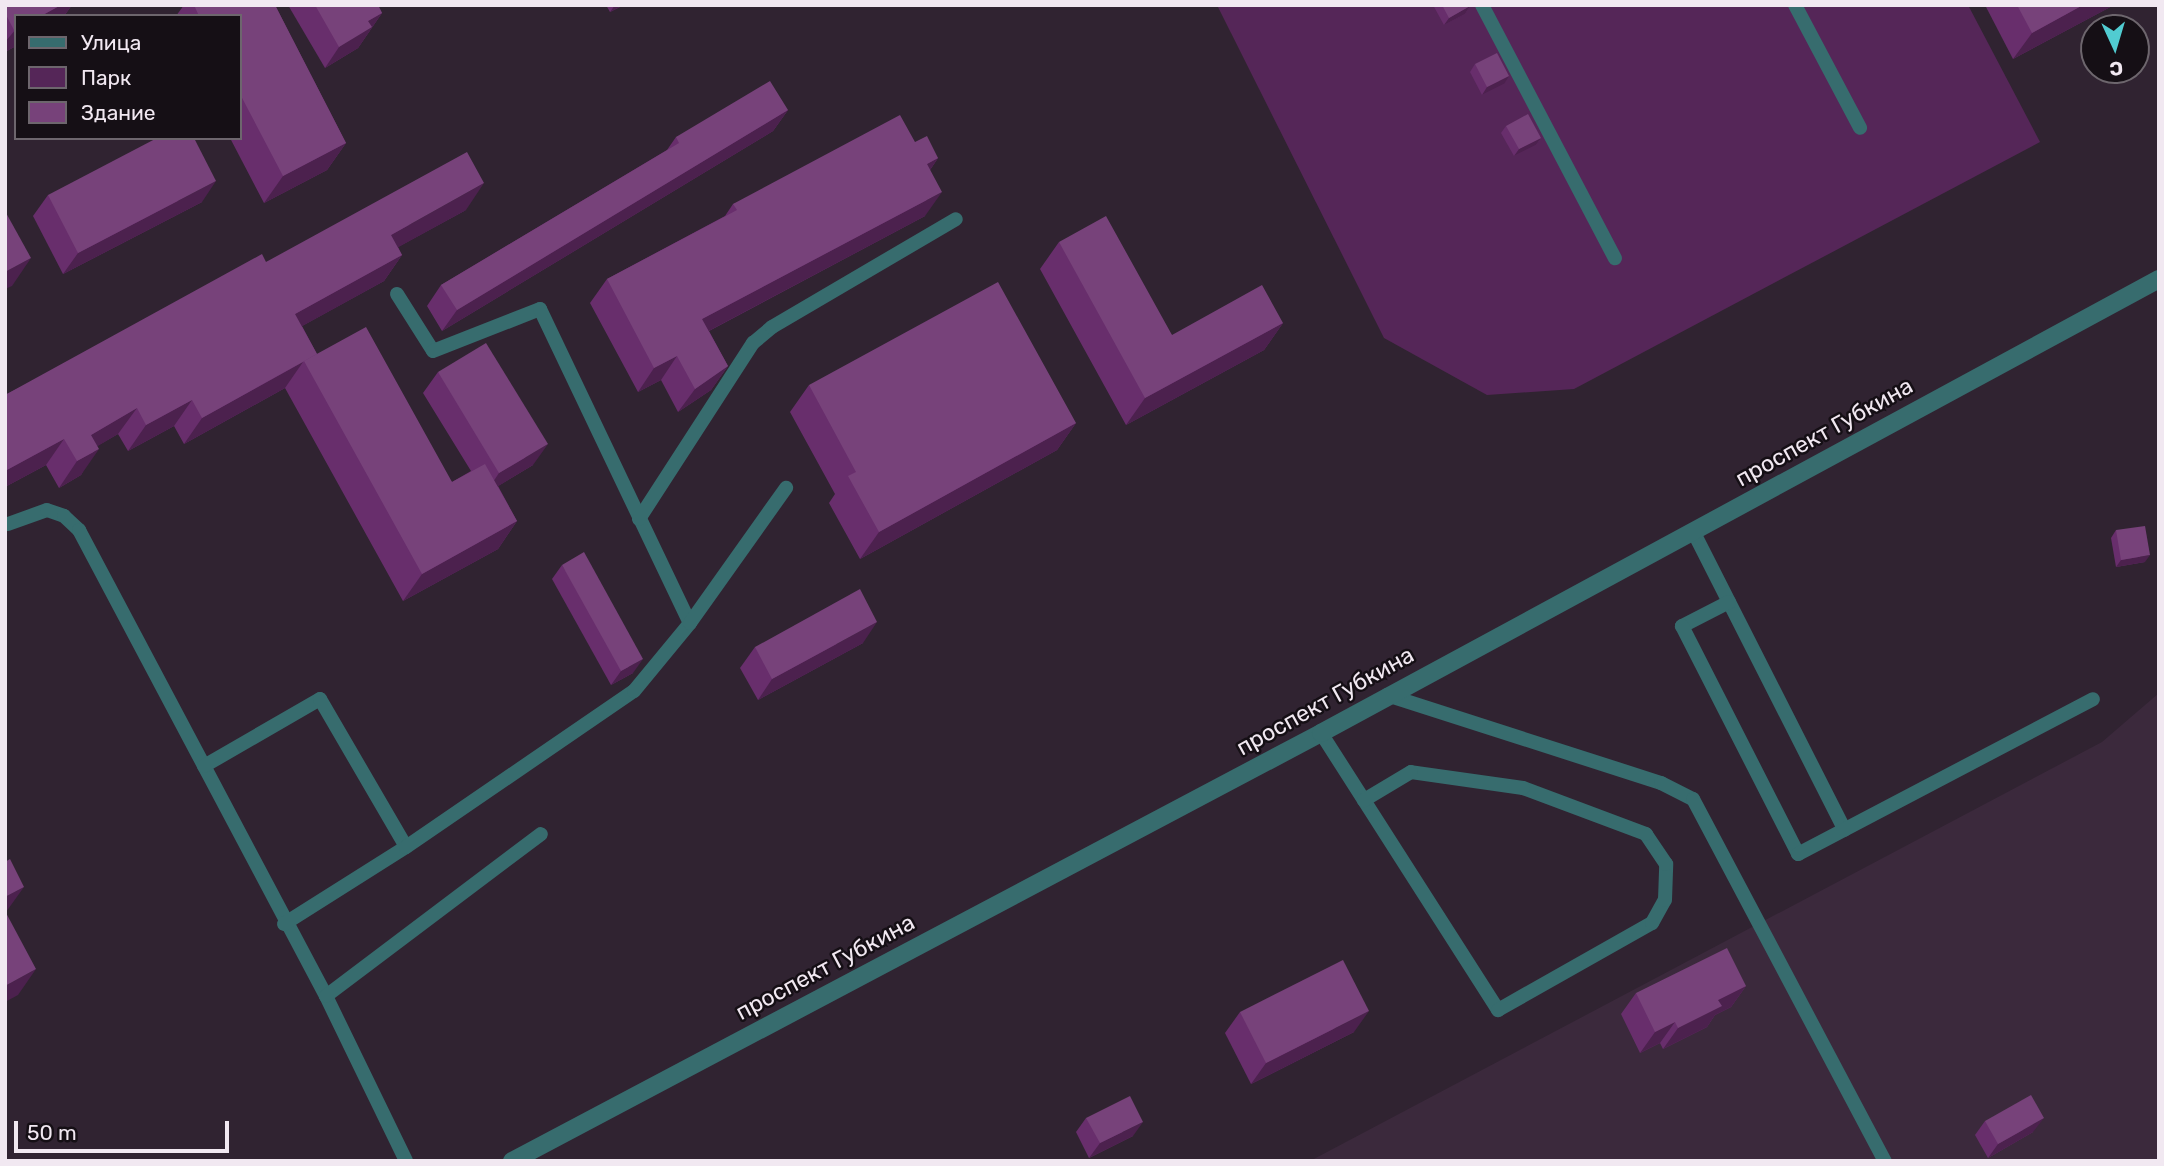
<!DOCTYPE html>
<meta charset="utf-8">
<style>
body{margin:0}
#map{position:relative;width:2164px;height:1166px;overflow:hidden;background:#302331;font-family:Rubik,sans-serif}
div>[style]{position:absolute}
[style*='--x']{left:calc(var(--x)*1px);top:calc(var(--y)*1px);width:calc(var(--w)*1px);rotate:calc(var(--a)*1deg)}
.built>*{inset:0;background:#3b293c}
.green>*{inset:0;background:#552658}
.service>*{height:14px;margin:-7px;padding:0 7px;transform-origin:7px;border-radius:7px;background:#376c6e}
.tertiary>*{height:18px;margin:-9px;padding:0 9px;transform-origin:9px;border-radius:9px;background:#376c6e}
.wall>*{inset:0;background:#682e6c}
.shaded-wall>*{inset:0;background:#4c214e}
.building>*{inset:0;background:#77427a}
span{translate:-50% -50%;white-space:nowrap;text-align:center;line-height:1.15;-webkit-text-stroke:5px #150f15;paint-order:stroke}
.street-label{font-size:23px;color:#f1e8f1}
.frame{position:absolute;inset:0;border:7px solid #f1e8f1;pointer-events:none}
.legend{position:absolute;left:14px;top:14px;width:228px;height:126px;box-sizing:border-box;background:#150f15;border:2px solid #6d666d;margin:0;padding:9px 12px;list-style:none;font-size:21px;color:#f1e8f1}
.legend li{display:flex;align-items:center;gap:14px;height:35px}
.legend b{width:35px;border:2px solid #6d666d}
.north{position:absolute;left:2080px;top:14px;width:70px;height:70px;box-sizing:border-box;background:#150f15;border:2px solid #6d666d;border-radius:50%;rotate:176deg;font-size:19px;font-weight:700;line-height:28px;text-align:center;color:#f1e8f1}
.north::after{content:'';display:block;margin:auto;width:24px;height:32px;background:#51ccd1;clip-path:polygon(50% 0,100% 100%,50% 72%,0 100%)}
.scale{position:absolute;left:14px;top:1121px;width:215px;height:32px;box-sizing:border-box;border:4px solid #f1e8f1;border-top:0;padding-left:9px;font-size:21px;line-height:24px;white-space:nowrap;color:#f1e8f1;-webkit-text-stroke:5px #150f15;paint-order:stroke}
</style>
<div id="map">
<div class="built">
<div style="clip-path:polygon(2159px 693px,2159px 1161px,1310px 1161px,2102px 742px)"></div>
</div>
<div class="green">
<div style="clip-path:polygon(1217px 5px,1968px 5px,2040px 142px,1574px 389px,1487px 395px,1384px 338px)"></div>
</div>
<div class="service">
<div style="--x:1482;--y:5;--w:286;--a:62.3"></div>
<div style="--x:1795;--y:5;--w:139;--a:62.1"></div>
<div style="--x:397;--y:294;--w:67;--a:57.7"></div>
<div style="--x:433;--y:351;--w:115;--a:-21.4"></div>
<div style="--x:540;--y:309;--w:348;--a:64.5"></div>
<div style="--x:639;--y:519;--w:210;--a:-57.1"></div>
<div style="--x:753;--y:343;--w:25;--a:-40"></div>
<div style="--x:772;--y:327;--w:213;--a:-30.4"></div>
<div style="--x:8;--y:524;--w:41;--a:-19.7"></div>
<div style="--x:47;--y:510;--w:18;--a:19"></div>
<div style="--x:64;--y:516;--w:21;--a:43"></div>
<div style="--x:79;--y:530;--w:527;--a:62.07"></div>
<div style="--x:326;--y:996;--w:183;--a:64.1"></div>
<div style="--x:1693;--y:531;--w:335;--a:63.1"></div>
<div style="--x:1729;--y:602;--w:53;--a:152.9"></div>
<div style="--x:1682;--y:626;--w:256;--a:63"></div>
<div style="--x:1798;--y:854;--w:333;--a:-27.7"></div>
<div style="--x:1387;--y:695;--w:288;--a:17.8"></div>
<div style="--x:1661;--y:783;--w:36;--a:27"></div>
<div style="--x:1693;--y:799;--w:410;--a:62.1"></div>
<div style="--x:1321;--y:733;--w:329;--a:57.4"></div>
<div style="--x:1498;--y:1010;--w:177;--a:-29.5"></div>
<div style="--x:1652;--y:923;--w:26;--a:-61"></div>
<div style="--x:1665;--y:900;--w:36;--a:-88"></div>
<div style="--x:1666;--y:864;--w:36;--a:-124"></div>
<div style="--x:1646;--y:834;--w:131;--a:-159.5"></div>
<div style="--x:1523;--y:788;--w:113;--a:-171.9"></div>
<div style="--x:1411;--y:772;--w:55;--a:149.2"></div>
<div style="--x:204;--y:766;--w:134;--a:-30"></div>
<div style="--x:320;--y:699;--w:171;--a:59.8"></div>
<div style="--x:284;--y:924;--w:144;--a:-32.3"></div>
<div style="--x:406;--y:847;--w:276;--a:-34.4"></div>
<div style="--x:634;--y:691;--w:88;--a:-50.5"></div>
<div style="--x:690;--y:623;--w:166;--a:-54.6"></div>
<div style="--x:326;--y:996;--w:269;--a:-37"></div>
</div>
<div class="tertiary">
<div style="--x:512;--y:1161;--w:915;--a:-27.88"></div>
<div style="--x:1321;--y:733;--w:953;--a:-28.45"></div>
</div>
<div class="wall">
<div style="clip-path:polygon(5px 5px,72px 5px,64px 16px,16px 16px,16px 46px,5px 52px)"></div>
<div style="clip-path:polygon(184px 5px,275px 5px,346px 143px,327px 170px,264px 203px,230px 138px,240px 138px,240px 16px,176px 16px)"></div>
<div style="clip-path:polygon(288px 5px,378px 5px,382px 13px,358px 48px,325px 68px)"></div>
<div style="clip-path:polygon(606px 5px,624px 5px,610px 12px)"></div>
<div style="clip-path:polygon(1433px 5px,1470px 5px,1470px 6px,1465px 14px,1444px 25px)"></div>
<div style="clip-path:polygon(1985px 5px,2114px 5px,2013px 59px)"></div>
<div style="clip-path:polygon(1475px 64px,1504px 84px,1482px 95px,1470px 72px)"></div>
<div style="clip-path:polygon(788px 110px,773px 131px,442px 331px,427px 306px,441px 285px,667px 150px,676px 137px)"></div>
<div style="clip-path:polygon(1506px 126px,1541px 138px,1536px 145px,1514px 156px,1501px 133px)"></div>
<div style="clip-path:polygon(915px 142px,938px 158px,930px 170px,925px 216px,709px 331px,728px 366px,711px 390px,678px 412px,661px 380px,638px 392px,590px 303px,607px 279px,725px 216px,733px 204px)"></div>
<div style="clip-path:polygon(48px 195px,202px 202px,63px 274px,33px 216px)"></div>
<div style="clip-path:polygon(466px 210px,398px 247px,402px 255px,384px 281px,302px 326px,317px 354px,452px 482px,471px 471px,423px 393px,438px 372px,533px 465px,498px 486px,517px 521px,498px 549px,403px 601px,285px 388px,184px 444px,174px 426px,128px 451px,118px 434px,97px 446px,81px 475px,59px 488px,46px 465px,5px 487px,5px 395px,266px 262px)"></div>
<div style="clip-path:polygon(1059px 242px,1172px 335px,1283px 323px,1264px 350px,1126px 425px,1040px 269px)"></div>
<div style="clip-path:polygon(809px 385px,1076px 423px,1057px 450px,860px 559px,829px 503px,835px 494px,790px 412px)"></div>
<div style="clip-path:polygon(2116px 530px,2145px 562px,2116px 567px,2111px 538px)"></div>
<div style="clip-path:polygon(562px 565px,633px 673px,611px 685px,552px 579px)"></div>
<div style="clip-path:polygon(863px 643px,758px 700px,740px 668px,755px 647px)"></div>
<div style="clip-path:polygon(1746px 986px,1731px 1007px,1715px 1015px,1707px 1027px,1663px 1049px,1660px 1043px,1640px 1053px,1621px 1014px,1636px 993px)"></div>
<div style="clip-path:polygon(1240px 1012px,1354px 1032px,1251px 1084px,1225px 1033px)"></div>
<div style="clip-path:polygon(1086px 1118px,1133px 1136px,1089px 1158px,1076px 1132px)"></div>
<div style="clip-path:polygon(1985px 1121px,2033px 1132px,1988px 1158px,1975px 1135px)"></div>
</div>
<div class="shaded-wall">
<div style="clip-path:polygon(61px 5px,72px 5px,64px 16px,41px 16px)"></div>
<div style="clip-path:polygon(615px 5px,624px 5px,610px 12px)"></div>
<div style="clip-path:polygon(2083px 5px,2114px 5px,2013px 59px,2032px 33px)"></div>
<div style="clip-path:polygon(1470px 6px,1465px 14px,1444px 25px,1449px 18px)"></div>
<div style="clip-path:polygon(382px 13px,358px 48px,325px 68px,339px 47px,368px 21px)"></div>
<div style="clip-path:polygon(16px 29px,16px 46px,5px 52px,5px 42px)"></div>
<div style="clip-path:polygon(1509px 76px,1504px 84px,1482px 95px,1487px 87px)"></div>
<div style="clip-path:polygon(788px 110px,773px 131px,442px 331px,457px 310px)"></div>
<div style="clip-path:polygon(1541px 138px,1536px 145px,1514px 156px,1519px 149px)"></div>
<div style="clip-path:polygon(346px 143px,327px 170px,264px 203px,283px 176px)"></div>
<div style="clip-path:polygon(938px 158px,922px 182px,927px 164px)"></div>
<div style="clip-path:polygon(216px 181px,202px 202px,63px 274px,78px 253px)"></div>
<div style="clip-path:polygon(484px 183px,466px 210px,373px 261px,391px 235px)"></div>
<div style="clip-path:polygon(942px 192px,925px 216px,686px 343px,702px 319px)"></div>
<div style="clip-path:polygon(402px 255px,384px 281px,277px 340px,295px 314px)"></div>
<div style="clip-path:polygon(31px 258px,12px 286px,5px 289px,5px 272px)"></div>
<div style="clip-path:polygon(1283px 323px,1264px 350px,1126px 425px,1145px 398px)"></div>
<div style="clip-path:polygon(677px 356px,661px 380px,638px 392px,654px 368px)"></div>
<div style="clip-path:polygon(303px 362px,285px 388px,184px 444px,202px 418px)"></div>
<div style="clip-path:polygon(728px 366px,711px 390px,678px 412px,695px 389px)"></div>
<div style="clip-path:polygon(192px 400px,174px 426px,128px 451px,146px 425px)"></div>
<div style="clip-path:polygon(137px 408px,118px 434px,76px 459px,91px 435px)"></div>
<div style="clip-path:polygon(1076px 423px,1057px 450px,860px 559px,879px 532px)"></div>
<div style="clip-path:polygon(64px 439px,46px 465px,5px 487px,5px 471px)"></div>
<div style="clip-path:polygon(548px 444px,533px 465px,485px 494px,499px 473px)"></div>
<div style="clip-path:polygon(99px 449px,81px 475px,59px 488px,77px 461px)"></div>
<div style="clip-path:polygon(517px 521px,498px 549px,403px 601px,422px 574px)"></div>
<div style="clip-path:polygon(2150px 555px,2145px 562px,2116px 567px,2121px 560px)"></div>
<div style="clip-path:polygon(877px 622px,863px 643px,758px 700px,772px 679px)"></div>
<div style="clip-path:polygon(643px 659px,633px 673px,611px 685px,621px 671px)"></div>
<div style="clip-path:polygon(24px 887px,6px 912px,5px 913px,5px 897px)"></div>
<div style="clip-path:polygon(36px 969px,18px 995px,5px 1002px,5px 986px)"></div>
<div style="clip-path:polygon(1746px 986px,1731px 1007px,1715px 1015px,1707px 1027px,1663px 1049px,1678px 1028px,1718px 1000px)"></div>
<div style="clip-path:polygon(1369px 1011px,1354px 1032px,1251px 1084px,1266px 1063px)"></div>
<div style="clip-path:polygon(1675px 1022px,1660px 1043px,1640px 1053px,1655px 1032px)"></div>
<div style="clip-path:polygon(2044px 1118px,2033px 1132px,1988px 1158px,1998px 1144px)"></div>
<div style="clip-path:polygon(1143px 1122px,1133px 1136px,1089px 1158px,1100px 1143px)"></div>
</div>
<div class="building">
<div style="clip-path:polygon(5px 5px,61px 5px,41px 16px,16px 16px,16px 29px,14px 30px,5px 13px)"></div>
<div style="clip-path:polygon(194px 5px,275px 5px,346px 143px,283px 176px,240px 94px,240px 16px,199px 16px)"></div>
<div style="clip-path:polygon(315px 5px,378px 5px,382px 13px,368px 21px,372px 27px,339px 47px)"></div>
<div style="clip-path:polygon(1442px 5px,1470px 5px,1470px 6px,1449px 18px)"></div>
<div style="clip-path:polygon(2017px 5px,2083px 5px,2032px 33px)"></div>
<div style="clip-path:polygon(1497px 53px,1509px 76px,1487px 87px,1475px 64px)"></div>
<div style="clip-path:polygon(770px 81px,788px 110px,457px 310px,441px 285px,679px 143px,676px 137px)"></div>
<div style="clip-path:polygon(1528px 114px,1541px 138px,1519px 149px,1506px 126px)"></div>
<div style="clip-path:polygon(900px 115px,915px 142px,927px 136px,938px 158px,927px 164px,942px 192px,702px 319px,728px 366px,695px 389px,677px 356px,654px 368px,607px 279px,737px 210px,733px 204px)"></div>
<div style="clip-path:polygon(157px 138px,194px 138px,216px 181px,78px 253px,48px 195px)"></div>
<div style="clip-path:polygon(467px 152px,484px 183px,391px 235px,402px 255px,295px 314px,317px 354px,202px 418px,192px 400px,146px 425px,137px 408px,91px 435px,99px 449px,77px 461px,64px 439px,5px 471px,5px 395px,262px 254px,266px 262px)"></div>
<div style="clip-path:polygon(5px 211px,31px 258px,5px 272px)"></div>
<div style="clip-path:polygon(1106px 216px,1172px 335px,1262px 285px,1283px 323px,1145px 398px,1059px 242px)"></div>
<div style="clip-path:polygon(998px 282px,1076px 423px,879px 532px,848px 476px,856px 472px,809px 385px)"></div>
<div style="clip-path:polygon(366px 327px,452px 482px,485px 464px,517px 521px,422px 574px,304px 361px)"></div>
<div style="clip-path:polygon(486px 343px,548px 444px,499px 473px,438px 372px)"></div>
<div style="clip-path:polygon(2145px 526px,2150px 555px,2121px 560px,2116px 530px)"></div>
<div style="clip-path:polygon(584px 552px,643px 659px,621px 671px,562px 565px)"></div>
<div style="clip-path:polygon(860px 589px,877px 622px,772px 679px,755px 647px)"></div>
<div style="clip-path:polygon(10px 859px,24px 887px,5px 897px,5px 862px)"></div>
<div style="clip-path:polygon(5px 911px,36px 969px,5px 986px)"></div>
<div style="clip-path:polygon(1727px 948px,1746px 986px,1718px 1000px,1722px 1006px,1678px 1028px,1675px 1022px,1655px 1032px,1636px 993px)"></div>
<div style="clip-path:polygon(1343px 960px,1369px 1011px,1266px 1063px,1240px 1012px)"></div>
<div style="clip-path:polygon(2031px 1095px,2044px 1118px,1998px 1144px,1985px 1121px)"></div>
<div style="clip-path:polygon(1130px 1096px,1143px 1122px,1100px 1143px,1086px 1118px)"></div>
</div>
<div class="street-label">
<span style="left:1824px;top:432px;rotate:-29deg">проспект Губкина</span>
<span style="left:1325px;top:701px;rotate:-29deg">проспект Губкина</span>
<span style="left:825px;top:967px;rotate:-28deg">проспект Губкина</span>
</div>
<div class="frame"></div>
<ul class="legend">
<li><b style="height:9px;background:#376c6e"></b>Улица</li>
<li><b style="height:19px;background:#552658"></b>Парк</li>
<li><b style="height:19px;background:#77427a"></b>Здание</li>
</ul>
<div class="north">С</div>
<div class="scale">50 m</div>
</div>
